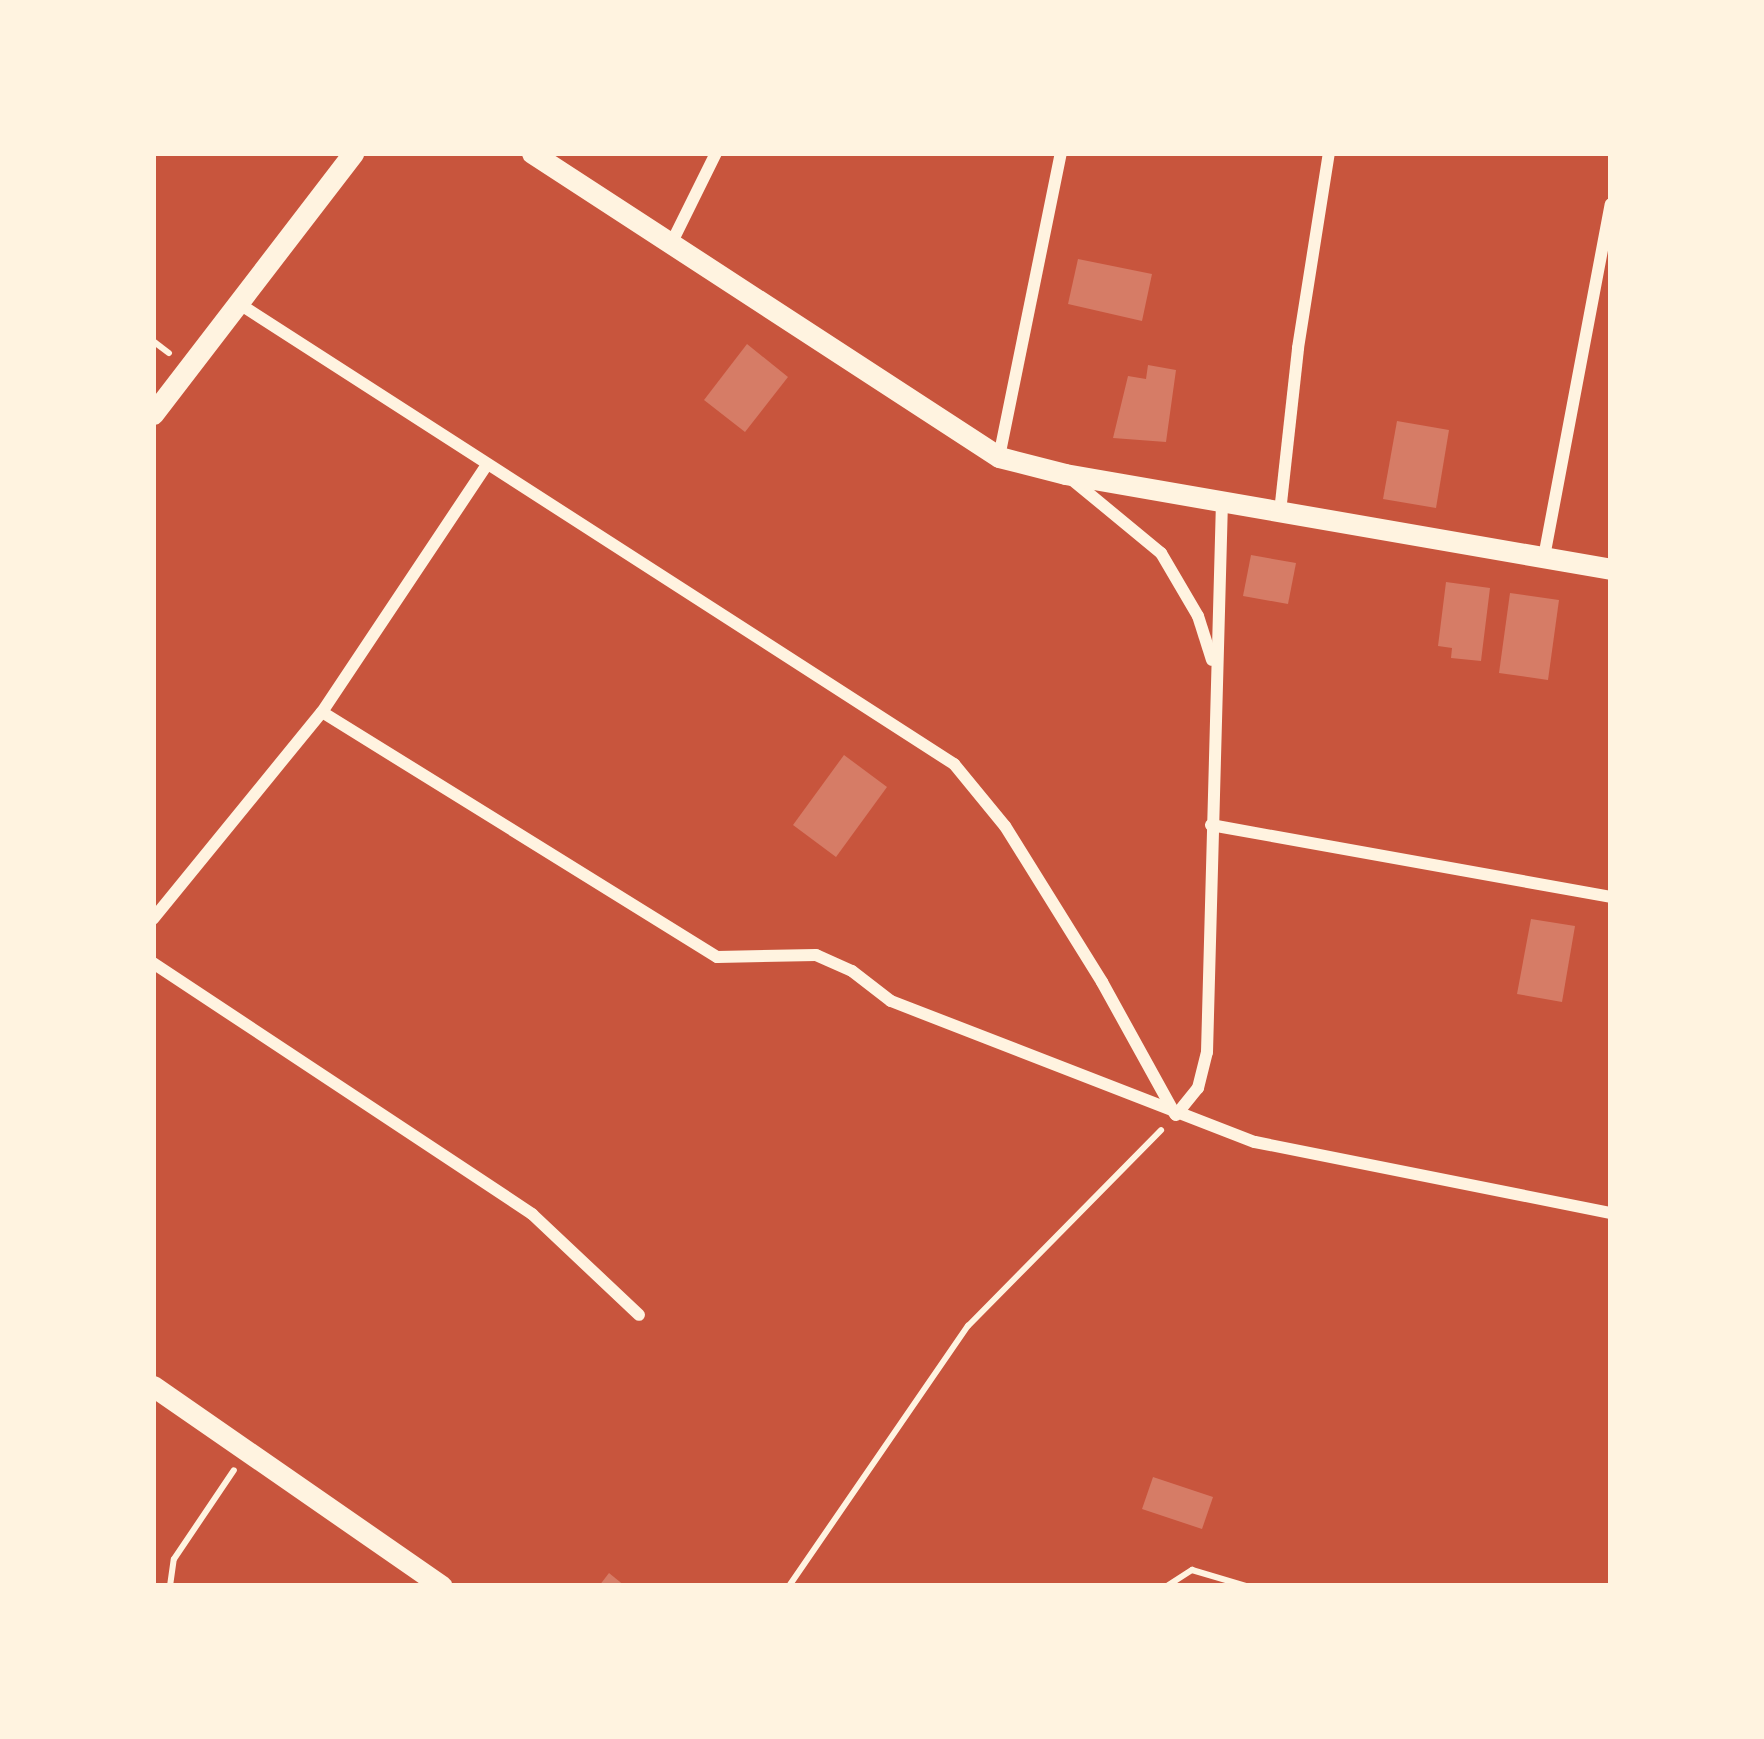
<!DOCTYPE html>
<style>
body{margin:0}
#map{position:relative;width:1764px;height:1739px;overflow:hidden;background:#c8553d;font-family:"PT Sans Narrow",sans-serif}
div>[style]{position:absolute}
[style*='--x']{left:calc(var(--x)*1px);top:calc(var(--y)*1px);width:calc(var(--w)*1px);rotate:calc(var(--a)*1deg)}
.building>*{inset:0;background:#d67c66}
.path>*{height:6px;margin:-3px;padding:0 3px;transform-origin:3px;border-radius:3px;background:#fff3e0}
.minor>*{height:12px;margin:-6px;padding:0 6px;transform-origin:6px;border-radius:6px;background:#fff3e0}
.tertiary>*{height:21px;margin:-10.5px;padding:0 10.5px;transform-origin:10.5px;border-radius:10.5px;background:#fff3e0}
span{translate:-50% -50%;white-space:nowrap;text-align:center;line-height:1.15;-webkit-text-stroke:12px #fff3e0;paint-order:stroke}
.frame{position:absolute;inset:0;border:156px solid #fff3e0;pointer-events:none}
</style>
<div id="map">
<div class="building">
<div style="clip-path:polygon(1078px 259px,1152px 274px,1142px 321px,1068px 304px)"></div>
<div style="clip-path:polygon(747px 344px,788px 377px,745px 432px,704px 400px)"></div>
<div style="clip-path:polygon(1148px 365px,1176px 370px,1166px 442px,1113px 438px,1128px 376px,1146px 379px)"></div>
<div style="clip-path:polygon(1397px 421px,1449px 430px,1436px 508px,1383px 499px)"></div>
<div style="clip-path:polygon(1251px 555px,1296px 563px,1288px 604px,1243px 596px)"></div>
<div style="clip-path:polygon(1446px 582px,1490px 588px,1481px 661px,1451px 658px,1452px 648px,1438px 646px)"></div>
<div style="clip-path:polygon(1510px 593px,1559px 600px,1548px 680px,1499px 673px)"></div>
<div style="clip-path:polygon(844px 755px,887px 787px,836px 857px,793px 825px)"></div>
<div style="clip-path:polygon(1531px 919px,1575px 926px,1562px 1002px,1517px 994px)"></div>
<div style="clip-path:polygon(1153px 1477px,1213px 1497px,1202px 1529px,1142px 1509px)"></div>
<div style="clip-path:polygon(609px 1573px,625px 1586px,599px 1586px)"></div>
</div>
<div class="path">
<div style="--x:153;--y:341;--w:20;--a:37"></div>
<div style="--x:170;--y:1586;--w:27;--a:-82"></div>
<div style="--x:174;--y:1559;--w:107;--a:-56"></div>
<div style="--x:789;--y:1586;--w:316;--a:-55.5"></div>
<div style="--x:968;--y:1326;--w:275;--a:-45.4"></div>
<div style="--x:1167;--y:1586;--w:30;--a:-33"></div>
<div style="--x:1192;--y:1570;--w:56;--a:16.5"></div>
<div style="--x:1587;--y:1586;--w:15;--a:0"></div>
</div>
<div class="minor">
<div style="--x:671;--y:244;--w:102;--a:-63.7"></div>
<div style="--x:238;--y:303;--w:852;--a:32.78"></div>
<div style="--x:954;--y:764;--w:80;--a:50.6"></div>
<div style="--x:1005;--y:826;--w:184;--a:58.1"></div>
<div style="--x:1102;--y:982;--w:151;--a:61.1"></div>
<div style="--x:999;--y:457;--w:310;--a:-78.5"></div>
<div style="--x:1070;--y:478;--w:118;--a:39.5"></div>
<div style="--x:1161;--y:553;--w:73;--a:59.6"></div>
<div style="--x:1198;--y:616;--w:46;--a:72.3"></div>
<div style="--x:1280;--y:512;--w:165;--a:-83.7"></div>
<div style="--x:1298;--y:348;--w:197;--a:-81"></div>
<div style="--x:1544;--y:557;--w:359;--a:-79.3"></div>
<div style="--x:322;--y:712;--w:465;--a:31.8"></div>
<div style="--x:717;--y:957;--w:99;--a:-1.2"></div>
<div style="--x:816;--y:955;--w:39;--a:24"></div>
<div style="--x:852;--y:971;--w:49;--a:37.6"></div>
<div style="--x:891;--y:1001;--w:390;--a:21.2"></div>
<div style="--x:1255;--y:1142;--w:363;--a:11.3"></div>
<div style="--x:1211;--y:825;--w:406;--a:10.2"></div>
<div style="--x:153;--y:919;--w:267;--a:-50.8"></div>
<div style="--x:322;--y:712;--w:296;--a:-56.3"></div>
<div style="--x:153;--y:963;--w:455;--a:33.5"></div>
<div style="--x:532;--y:1214;--w:147;--a:43.3"></div>
<div style="--x:1176;--y:1115;--w:35;--a:-51"></div>
<div style="--x:1198;--y:1088;--w:37;--a:-76"></div>
<div style="--x:1207;--y:1052;--w:551;--a:-88.44"></div>
</div>
<div class="tertiary">
<div style="--x:532;--y:153;--w:557;--a:33.06"></div>
<div style="--x:999;--y:457;--w:68;--a:14.4"></div>
<div style="--x:1065;--y:474;--w:554;--a:9.87"></div>
<div style="--x:153;--y:414;--w:329;--a:-52.5"></div>
<div style="--x:153;--y:1386;--w:351;--a:34.7"></div>
</div>
<div class="frame"></div>
</div>
